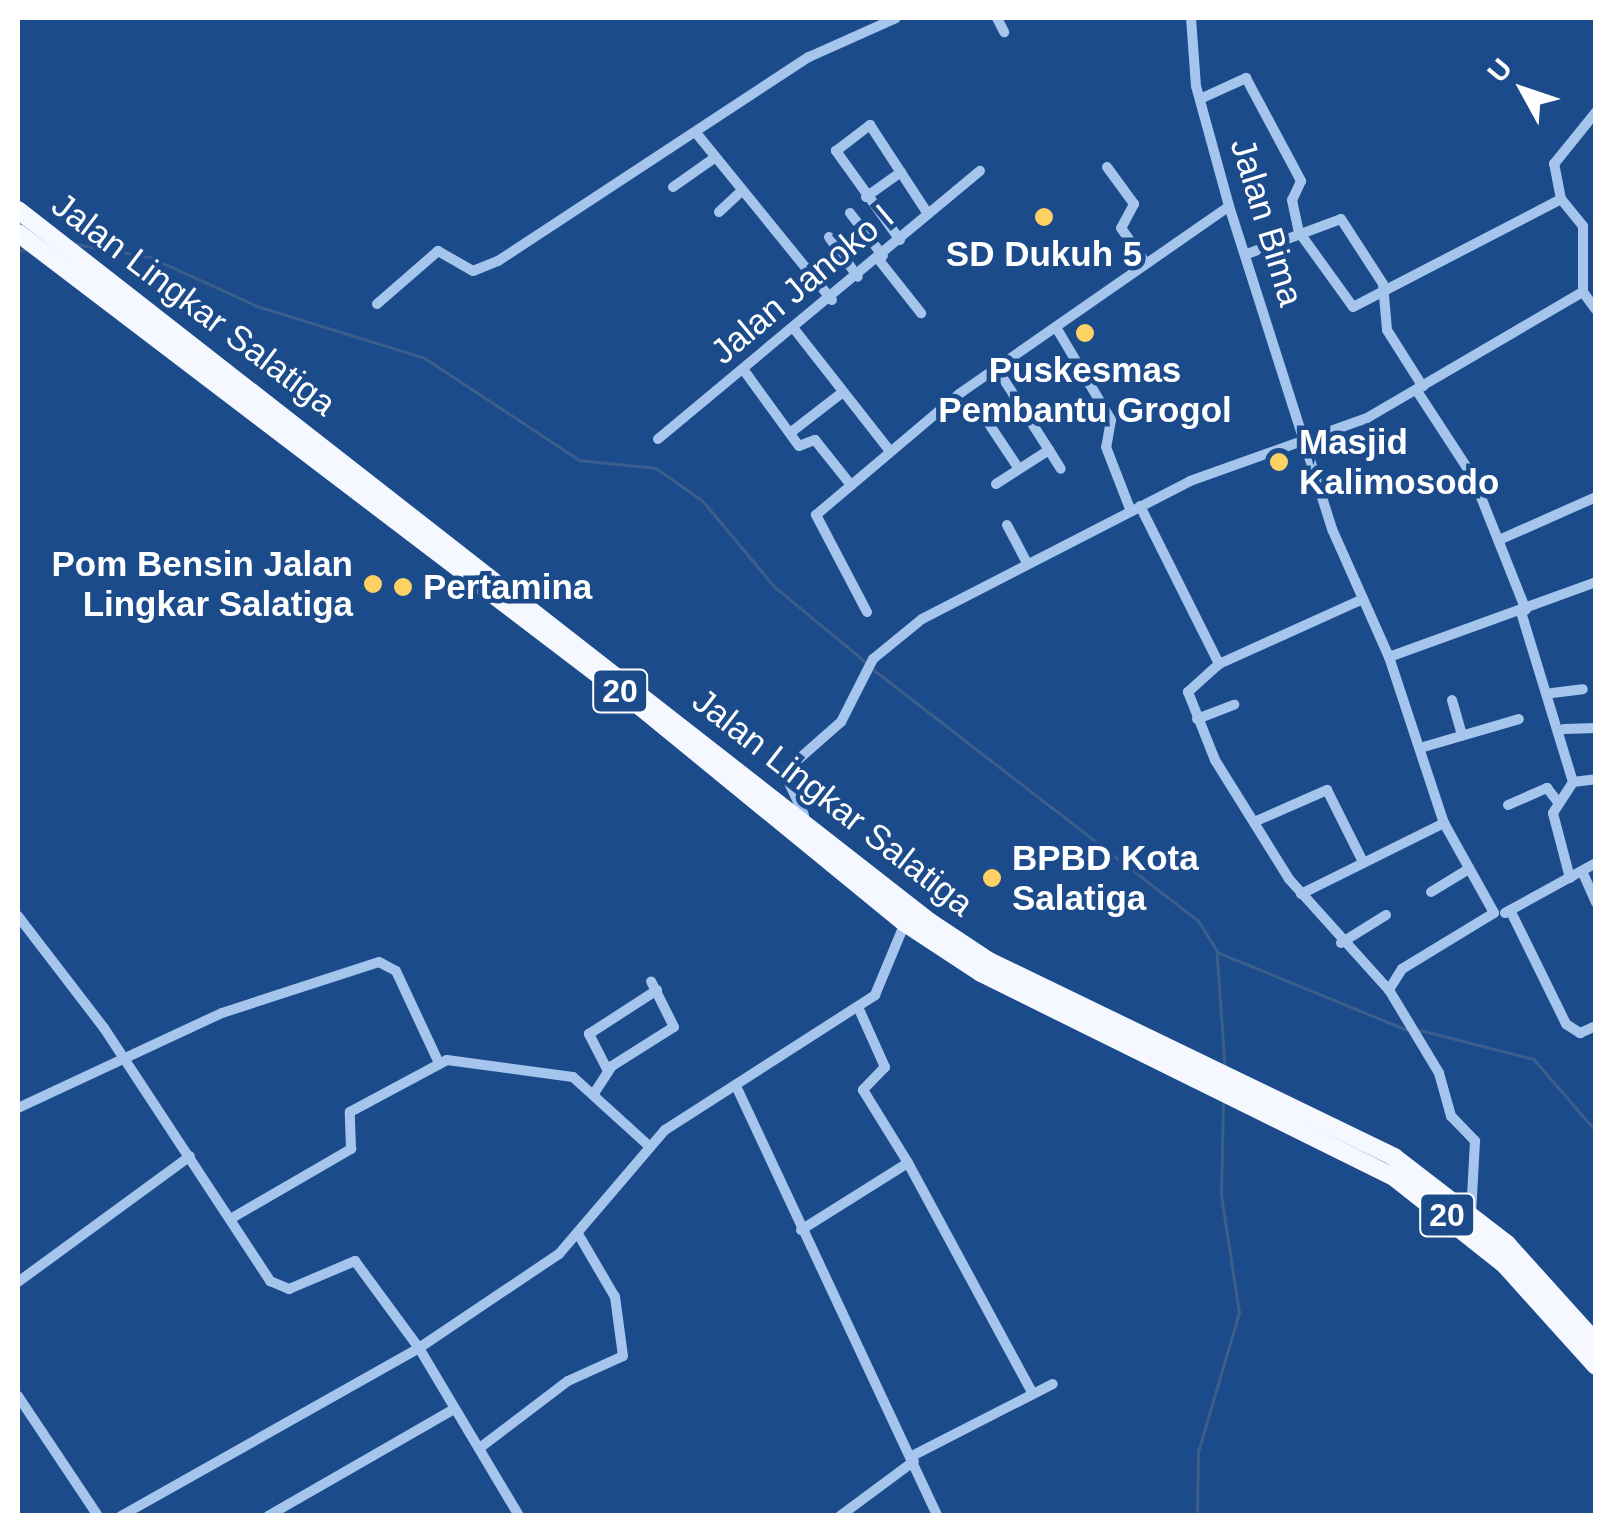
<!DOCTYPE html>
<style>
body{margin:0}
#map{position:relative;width:1613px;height:1533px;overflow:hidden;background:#1b4b8a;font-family:Helvetica,sans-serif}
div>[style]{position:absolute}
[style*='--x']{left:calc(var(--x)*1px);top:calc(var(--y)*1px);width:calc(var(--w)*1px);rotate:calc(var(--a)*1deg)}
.stream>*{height:2.5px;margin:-1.25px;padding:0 1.25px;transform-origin:1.25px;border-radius:1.25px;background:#3b5e8c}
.minor>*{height:10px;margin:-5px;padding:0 5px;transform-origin:5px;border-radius:5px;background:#a5c5ed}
.trunk>*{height:18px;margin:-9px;padding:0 9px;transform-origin:9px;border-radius:9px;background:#f5f8ff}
.dots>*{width:28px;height:28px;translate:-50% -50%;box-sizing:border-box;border:5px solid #1b4b8a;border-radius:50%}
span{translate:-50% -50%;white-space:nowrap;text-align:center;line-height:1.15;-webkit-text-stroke:9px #1b4b8a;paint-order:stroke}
.shield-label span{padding:2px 8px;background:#1b4b8a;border:2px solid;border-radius:8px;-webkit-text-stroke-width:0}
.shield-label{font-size:32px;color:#fff;font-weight:700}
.street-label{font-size:35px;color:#fff}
.poi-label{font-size:35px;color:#fff;font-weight:700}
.left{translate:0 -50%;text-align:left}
.right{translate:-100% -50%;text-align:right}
.frame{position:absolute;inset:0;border:20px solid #fff;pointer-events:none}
.north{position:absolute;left:1473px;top:40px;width:100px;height:100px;-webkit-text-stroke:8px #1b4b8a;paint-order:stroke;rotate:310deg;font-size:28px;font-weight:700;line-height:40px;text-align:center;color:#fff}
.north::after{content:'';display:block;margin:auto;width:35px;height:45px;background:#fff;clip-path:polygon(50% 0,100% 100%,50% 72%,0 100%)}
</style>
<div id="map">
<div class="stream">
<div style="--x:76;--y:244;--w:75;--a:10"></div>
<div style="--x:150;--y:257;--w:118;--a:24.6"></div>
<div style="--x:257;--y:306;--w:176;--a:17.2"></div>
<div style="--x:425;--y:358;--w:185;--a:33.5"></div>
<div style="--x:579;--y:460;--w:77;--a:5.9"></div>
<div style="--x:656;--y:468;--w:57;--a:35.1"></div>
<div style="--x:703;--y:501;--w:112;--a:50.1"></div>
<div style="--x:775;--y:587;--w:121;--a:39.6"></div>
<div style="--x:18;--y:251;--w:10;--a:-11"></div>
<div style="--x:874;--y:670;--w:409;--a:37.7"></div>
<div style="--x:1198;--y:920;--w:36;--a:58"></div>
<div style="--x:1217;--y:951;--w:115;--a:86"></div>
<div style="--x:1217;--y:952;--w:205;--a:22.3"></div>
<div style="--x:1420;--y:1030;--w:118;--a:14.3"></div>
<div style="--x:1534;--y:1059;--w:95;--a:49.3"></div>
<div style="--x:1197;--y:1516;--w:64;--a:-89.1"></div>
<div style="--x:1198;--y:1452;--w:145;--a:-73.6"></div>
<div style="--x:1239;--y:1313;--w:118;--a:-98.7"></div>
<div style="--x:1221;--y:1196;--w:97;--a:-88.8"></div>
</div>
<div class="minor">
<div style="--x:997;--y:18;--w:16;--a:63"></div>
<div style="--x:1191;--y:18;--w:68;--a:85.8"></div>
<div style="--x:1196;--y:86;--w:124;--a:74.6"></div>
<div style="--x:1229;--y:206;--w:339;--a:72.3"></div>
<div style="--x:1332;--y:529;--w:140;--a:66"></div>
<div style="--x:1389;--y:657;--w:175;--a:71.7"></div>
<div style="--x:1444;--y:823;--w:103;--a:60.9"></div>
<div style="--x:1494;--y:913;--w:108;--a:148.7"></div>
<div style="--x:1402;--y:969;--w:25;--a:122"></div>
<div style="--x:1389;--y:990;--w:97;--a:58.9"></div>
<div style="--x:1439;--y:1073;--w:45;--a:74.4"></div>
<div style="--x:1451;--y:1116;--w:35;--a:46"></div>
<div style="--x:1475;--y:1141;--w:75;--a:93.1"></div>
<div style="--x:1200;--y:99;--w:51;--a:-24.5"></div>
<div style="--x:1246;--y:78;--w:117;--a:61.9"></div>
<div style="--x:1301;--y:181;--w:21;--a:115"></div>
<div style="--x:1292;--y:200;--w:33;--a:78"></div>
<div style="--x:1299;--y:232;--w:92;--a:54.2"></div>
<div style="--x:1353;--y:307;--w:234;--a:-27.4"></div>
<div style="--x:697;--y:134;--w:214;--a:50.9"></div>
<div style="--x:1107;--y:167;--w:46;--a:53.9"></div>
<div style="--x:1134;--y:204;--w:27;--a:118"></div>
<div style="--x:1121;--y:228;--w:42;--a:54.8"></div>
<div style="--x:673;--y:187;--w:49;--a:-35"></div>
<div style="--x:866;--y:197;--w:43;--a:-35.5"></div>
<div style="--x:719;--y:212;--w:26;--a:-43"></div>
<div style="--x:850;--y:213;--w:54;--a:52.5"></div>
<div style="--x:829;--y:237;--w:49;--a:54.1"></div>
<div style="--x:900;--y:240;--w:110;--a:-125.7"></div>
<div style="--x:836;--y:151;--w:43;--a:-37.4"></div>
<div style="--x:870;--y:125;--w:106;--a:56.9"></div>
<div style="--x:1247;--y:254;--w:100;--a:-20.4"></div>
<div style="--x:1341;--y:219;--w:77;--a:57.1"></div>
<div style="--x:1383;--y:284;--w:46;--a:85"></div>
<div style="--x:1387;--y:330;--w:67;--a:57.7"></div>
<div style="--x:879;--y:260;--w:68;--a:51.6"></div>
<div style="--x:1583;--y:292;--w:66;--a:-90"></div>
<div style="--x:1583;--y:226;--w:35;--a:-129"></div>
<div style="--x:1561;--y:199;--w:36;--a:-101"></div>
<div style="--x:1554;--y:164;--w:67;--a:-51.1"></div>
<div style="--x:377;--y:304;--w:81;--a:-41"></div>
<div style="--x:438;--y:251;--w:40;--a:29.7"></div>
<div style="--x:473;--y:271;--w:27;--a:-22"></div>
<div style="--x:498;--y:261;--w:372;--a:-33.3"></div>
<div style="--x:809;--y:57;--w:95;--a:-24.1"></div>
<div style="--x:1057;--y:329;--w:106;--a:59.3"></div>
<div style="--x:1111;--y:420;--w:27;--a:100"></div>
<div style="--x:1106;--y:447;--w:66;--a:68.8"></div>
<div style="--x:795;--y:330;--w:154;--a:51.9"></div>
<div style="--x:743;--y:369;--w:95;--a:54"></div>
<div style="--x:799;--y:446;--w:17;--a:-21"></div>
<div style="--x:815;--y:440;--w:58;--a:51.3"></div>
<div style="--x:1417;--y:391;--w:103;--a:56.9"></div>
<div style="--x:1473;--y:477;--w:143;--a:68.3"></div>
<div style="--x:989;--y:424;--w:54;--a:56.3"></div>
<div style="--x:790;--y:433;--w:67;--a:-37.7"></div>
<div style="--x:658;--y:439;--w:419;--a:-39.8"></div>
<div style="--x:1049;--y:450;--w:22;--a:58"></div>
<div style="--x:996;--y:484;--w:63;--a:-32.7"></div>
<div style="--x:1049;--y:450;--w:98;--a:-122.6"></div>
<div style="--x:1140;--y:506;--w:177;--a:63.4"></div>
<div style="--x:1007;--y:525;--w:41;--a:62.2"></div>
<div style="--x:1499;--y:540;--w:106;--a:-23.9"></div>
<div style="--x:1363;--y:599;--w:158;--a:155.7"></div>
<div style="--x:1219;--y:664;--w:42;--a:137.9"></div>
<div style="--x:1188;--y:692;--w:73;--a:68.3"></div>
<div style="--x:1215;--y:760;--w:140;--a:58.1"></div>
<div style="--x:1289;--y:879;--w:149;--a:48"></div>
<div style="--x:867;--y:612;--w:110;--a:-117.7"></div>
<div style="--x:816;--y:515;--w:187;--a:-40.2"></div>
<div style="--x:959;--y:394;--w:329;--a:-34.8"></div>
<div style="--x:1521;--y:612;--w:178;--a:73"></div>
<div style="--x:1389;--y:657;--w:220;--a:-19.9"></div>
<div style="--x:1552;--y:693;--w:31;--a:-7"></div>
<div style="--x:1452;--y:700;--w:37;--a:74"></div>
<div style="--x:1197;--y:719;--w:40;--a:-21"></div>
<div style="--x:1564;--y:729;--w:32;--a:-2"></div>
<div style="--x:1420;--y:748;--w:103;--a:-16.3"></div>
<div style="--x:1508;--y:805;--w:43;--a:-23.6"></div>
<div style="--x:1547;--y:788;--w:16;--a:52"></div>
<div style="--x:804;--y:815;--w:47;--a:-114.9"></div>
<div style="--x:784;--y:772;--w:76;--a:-41.3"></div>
<div style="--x:841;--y:722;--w:71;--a:-63.1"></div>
<div style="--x:873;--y:659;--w:63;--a:-39.2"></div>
<div style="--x:922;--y:619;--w:301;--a:-27.2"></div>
<div style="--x:1190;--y:481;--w:188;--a:-19.6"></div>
<div style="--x:1367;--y:418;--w:250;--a:-30.3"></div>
<div style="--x:1583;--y:292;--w:22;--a:54"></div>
<div style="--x:1254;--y:822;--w:80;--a:-23.7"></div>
<div style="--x:1327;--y:790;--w:78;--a:63.4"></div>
<div style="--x:1582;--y:871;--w:35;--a:66"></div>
<div style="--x:1570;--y:878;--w:67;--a:-104.7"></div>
<div style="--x:1553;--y:813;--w:37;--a:-57"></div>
<div style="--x:1573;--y:782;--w:23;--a:-7"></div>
<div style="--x:1431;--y:892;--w:42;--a:-31.4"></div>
<div style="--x:1301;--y:894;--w:160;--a:-26.4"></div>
<div style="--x:1511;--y:912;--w:125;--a:63.8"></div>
<div style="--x:1566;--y:1024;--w:17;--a:33"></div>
<div style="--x:1580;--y:1033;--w:17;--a:-24"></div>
<div style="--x:1505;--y:913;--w:104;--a:-28.8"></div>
<div style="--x:18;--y:916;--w:141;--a:52.5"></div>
<div style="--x:104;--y:1028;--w:303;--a:56.7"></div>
<div style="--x:270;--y:1281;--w:21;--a:23"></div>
<div style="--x:289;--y:1289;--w:72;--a:-23"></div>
<div style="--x:355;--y:1261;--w:108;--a:53.7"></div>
<div style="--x:419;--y:1348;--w:169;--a:-33.9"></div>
<div style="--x:559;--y:1254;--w:163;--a:-49.5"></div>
<div style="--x:665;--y:1130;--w:250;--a:-32.7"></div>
<div style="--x:875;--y:995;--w:78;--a:-67.4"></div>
<div style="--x:1341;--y:943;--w:53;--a:-31.9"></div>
<div style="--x:858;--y:1007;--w:66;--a:65.8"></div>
<div style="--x:885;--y:1067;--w:32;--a:134"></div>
<div style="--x:863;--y:1090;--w:86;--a:58.3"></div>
<div style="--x:608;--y:1071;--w:42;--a:-117.2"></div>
<div style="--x:589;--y:1034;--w:81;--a:-32.9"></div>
<div style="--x:736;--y:1086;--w:475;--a:64.9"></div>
<div style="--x:595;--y:1092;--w:31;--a:-57"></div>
<div style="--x:612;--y:1066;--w:73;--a:-32.2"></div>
<div style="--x:674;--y:1027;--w:51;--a:-116.6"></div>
<div style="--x:18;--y:1108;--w:225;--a:-25"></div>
<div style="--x:222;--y:1013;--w:165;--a:-18"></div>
<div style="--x:379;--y:962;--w:19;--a:28"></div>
<div style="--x:396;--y:971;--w:99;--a:65"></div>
<div style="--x:232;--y:1218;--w:138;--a:-30.1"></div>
<div style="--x:351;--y:1149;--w:37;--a:-92"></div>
<div style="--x:350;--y:1112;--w:110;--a:-28.2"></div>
<div style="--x:447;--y:1060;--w:127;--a:7.7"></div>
<div style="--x:573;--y:1077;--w:103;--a:42.2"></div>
<div style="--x:801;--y:1230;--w:126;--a:-32.1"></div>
<div style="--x:908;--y:1163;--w:260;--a:61.6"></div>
<div style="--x:18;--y:1282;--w:213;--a:-36.2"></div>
<div style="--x:18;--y:1396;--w:144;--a:56.3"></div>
<div style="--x:481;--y:1447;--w:109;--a:-37.2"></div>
<div style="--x:568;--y:1381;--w:60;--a:-24.4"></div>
<div style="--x:623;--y:1356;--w:60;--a:-97.7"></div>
<div style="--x:615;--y:1297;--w:73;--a:-120.4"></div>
<div style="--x:912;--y:1456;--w:158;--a:-27.1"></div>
<div style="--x:121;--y:1516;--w:342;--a:-29.4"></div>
<div style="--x:419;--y:1348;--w:196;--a:59.2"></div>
<div style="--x:268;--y:1516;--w:215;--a:-29.9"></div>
<div style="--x:840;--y:1516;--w:92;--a:-36.6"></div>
</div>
<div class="trunk">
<div style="--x:18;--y:210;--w:1157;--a:37.98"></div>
<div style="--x:930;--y:922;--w:71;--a:33.5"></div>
<div style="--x:989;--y:961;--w:450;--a:25.8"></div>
<div style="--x:1394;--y:1157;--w:143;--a:37.6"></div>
<div style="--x:1507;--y:1244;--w:133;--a:48"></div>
<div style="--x:18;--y:233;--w:784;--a:37.28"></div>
<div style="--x:642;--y:708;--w:340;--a:39.3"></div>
<div style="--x:905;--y:923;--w:91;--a:33.3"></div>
<div style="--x:981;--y:973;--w:462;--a:26.3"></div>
<div style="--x:1395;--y:1178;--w:139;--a:38.3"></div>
<div style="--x:1504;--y:1264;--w:137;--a:48"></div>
</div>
<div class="dots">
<div style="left:1044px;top:217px;background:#fed262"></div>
<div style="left:1085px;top:333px;background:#fed262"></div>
<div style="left:1279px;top:462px;background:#fed262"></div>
<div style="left:373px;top:584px;background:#fed262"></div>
<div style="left:403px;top:587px;background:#fed262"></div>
<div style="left:992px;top:878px;background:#fed262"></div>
</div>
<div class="shield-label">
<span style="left:620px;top:691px">20</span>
<span style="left:1447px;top:1215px">20</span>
</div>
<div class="street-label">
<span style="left:1267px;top:222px;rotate:73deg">Jalan Bima</span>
<span style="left:802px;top:284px;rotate:-40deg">Jalan Janoko I</span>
<span style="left:194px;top:304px;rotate:37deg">Jalan Lingkar Salatiga</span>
<span style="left:833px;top:802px;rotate:38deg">Jalan Lingkar Salatiga</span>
</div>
<div class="poi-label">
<span style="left:1044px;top:254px">SD Dukuh 5</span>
<span style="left:1085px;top:390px">Puskesmas<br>Pembantu Grogol</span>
<span class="left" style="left:1299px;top:462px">Masjid<br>Kalimosodo</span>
<span class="right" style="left:353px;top:584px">Pom Bensin Jalan<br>Lingkar Salatiga</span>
<span class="left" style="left:423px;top:587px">Pertamina</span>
<span class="left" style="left:1012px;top:878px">BPBD Kota<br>Salatiga</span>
</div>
<div class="frame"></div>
<div class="north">U</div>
</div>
